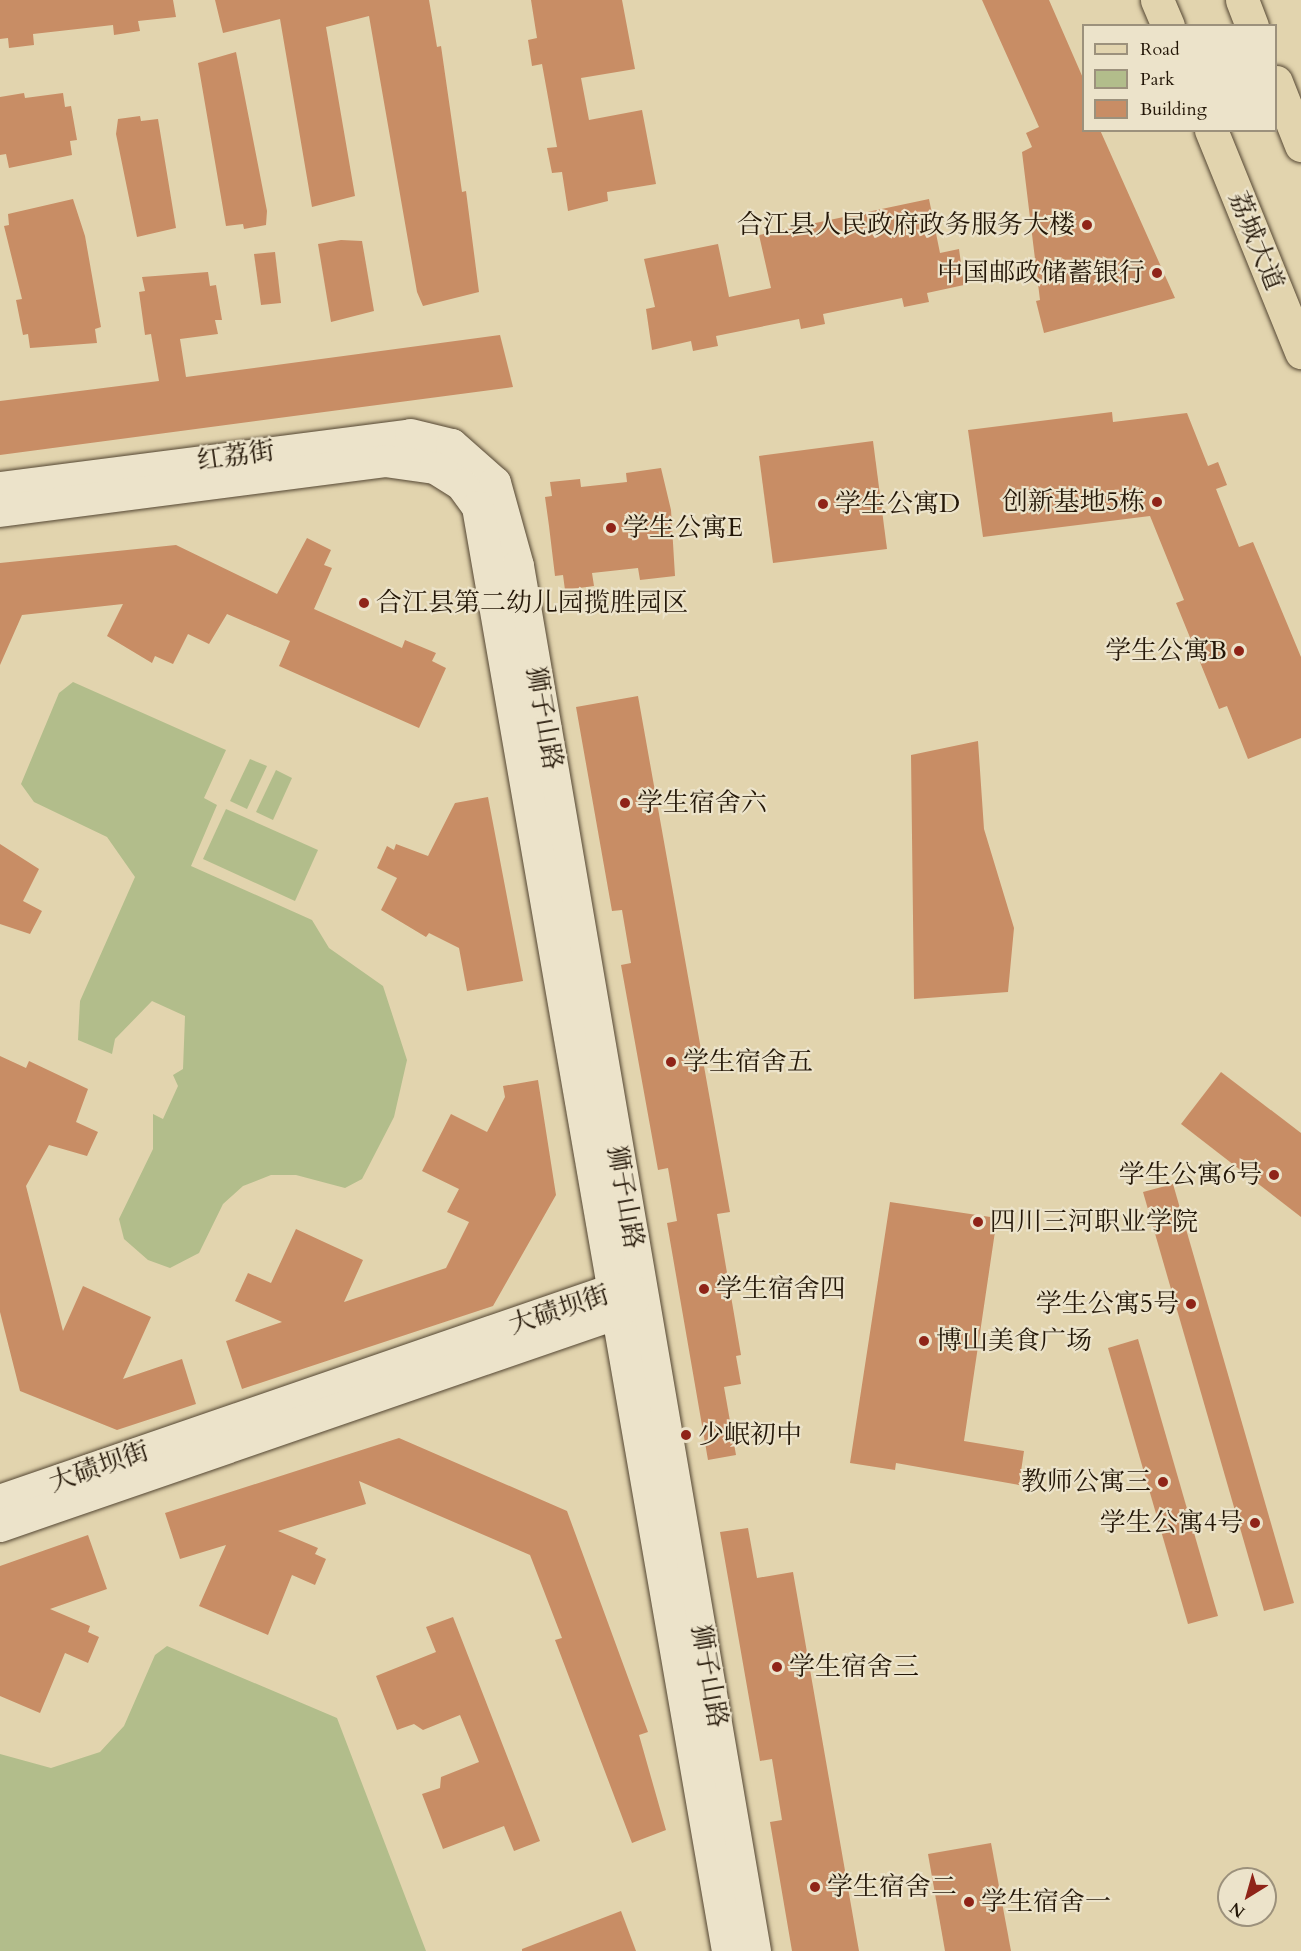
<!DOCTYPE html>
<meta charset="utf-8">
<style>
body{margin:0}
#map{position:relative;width:1301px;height:1951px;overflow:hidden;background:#e2d4ae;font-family:Cardo,"Noto Serif SC",serif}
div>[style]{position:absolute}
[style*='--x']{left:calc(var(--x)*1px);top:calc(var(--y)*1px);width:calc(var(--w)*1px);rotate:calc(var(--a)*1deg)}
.green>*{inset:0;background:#b2bd8b}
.building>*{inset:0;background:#c88d65}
.roads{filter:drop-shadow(0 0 2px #544632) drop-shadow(0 0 2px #544632)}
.minor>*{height:32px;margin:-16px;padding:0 16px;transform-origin:16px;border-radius:16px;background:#ece3ca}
.major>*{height:33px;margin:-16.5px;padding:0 16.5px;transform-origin:16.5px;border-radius:16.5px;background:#e2d4ae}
.dots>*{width:16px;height:16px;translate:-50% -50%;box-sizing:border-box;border:3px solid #ece3ca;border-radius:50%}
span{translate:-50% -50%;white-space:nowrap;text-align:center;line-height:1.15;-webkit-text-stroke:4.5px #ece3ca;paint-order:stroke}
.poi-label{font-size:26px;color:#241708}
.right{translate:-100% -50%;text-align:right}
.left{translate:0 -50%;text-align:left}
.street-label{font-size:26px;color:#241708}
.legend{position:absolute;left:1082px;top:24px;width:195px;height:108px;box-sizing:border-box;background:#ece3ca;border:2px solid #9c917c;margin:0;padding:8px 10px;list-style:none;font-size:18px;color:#241708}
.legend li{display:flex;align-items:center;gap:12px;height:30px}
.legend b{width:30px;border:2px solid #9c917c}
.north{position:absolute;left:1217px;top:1867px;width:60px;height:60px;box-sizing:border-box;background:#ece3ca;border:2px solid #9c917c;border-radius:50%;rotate:217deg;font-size:16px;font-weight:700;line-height:24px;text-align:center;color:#241708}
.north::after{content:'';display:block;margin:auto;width:21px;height:27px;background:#8f2418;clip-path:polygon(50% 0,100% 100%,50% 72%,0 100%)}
</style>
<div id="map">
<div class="green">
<div style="clip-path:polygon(73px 682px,226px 750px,204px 798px,217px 805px,191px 866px,312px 920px,329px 948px,383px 986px,407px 1060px,394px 1117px,362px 1179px,345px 1188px,296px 1175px,271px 1175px,243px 1186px,223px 1204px,199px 1253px,170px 1268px,148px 1260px,124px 1239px,119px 1219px,153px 1149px,153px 1114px,163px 1119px,178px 1086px,173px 1075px,183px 1069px,185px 1016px,152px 1001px,115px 1039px,112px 1054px,78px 1040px,80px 1001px,135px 877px,107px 837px,34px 802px,21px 784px,59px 693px)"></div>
<div style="clip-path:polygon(250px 759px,267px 766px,247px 809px,230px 801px)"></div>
<div style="clip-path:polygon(276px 770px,292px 778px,273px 820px,256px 812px)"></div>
<div style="clip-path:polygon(226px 809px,318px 850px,295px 901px,203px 859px)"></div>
<div style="clip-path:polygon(167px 1646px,337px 1718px,426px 1951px,0 1951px,0 1754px,51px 1768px,100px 1752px,124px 1726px,155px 1655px)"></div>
</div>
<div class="building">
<div style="clip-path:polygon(0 0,173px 0,176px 17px,138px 21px,140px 31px,114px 35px,113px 25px,33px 34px,34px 45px,9px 48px,8px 38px,0 39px)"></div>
<div style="clip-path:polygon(215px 0,429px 0,437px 47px,441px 46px,462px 192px,466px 191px,479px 292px,423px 306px,417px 292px,369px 16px,326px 27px,355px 196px,312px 207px,280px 19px,223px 33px)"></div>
<div style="clip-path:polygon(531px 0,622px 0,635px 69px,581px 78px,589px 120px,642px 110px,656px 184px,607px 192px,608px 201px,568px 211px,562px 172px,552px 173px,547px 148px,557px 147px,542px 64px,532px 66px,528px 40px,537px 38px)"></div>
<div style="clip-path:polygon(982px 0,1049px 0,1083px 78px,1083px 130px,1100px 130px,1175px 298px,1044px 333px,1036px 301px,1040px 300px,1022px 152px,1032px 147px,1026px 133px,1039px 127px)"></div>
<div style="clip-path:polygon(236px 52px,267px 211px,266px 225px,244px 229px,243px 224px,226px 226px,198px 63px)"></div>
<div style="clip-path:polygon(24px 93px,25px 98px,63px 93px,65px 107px,71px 106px,77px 140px,70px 141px,72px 155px,9px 168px,6px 154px,0 155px,0 97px)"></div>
<div style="clip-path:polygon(140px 116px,141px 121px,158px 119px,176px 228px,137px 237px,116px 134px,118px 119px)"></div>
<div style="clip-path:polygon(73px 199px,85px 236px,101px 327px,95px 329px,97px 343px,30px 348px,28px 334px,23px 335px,16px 300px,22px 299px,4px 226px,9px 225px,8px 214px)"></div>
<div style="clip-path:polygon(929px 199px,940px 253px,959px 249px,964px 285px,927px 293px,929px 302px,904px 307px,902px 298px,823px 314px,825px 324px,801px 329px,799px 319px,716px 336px,718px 346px,693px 351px,691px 341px,652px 350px,646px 309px,655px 307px,644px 259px,718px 244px,729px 297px,771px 288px,759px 235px)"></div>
<div style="clip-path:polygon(341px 240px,362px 241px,374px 311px,331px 322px,318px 244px)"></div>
<div style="clip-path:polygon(275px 252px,281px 303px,261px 305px,254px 254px)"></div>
<div style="clip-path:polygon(208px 272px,210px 286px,216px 285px,222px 320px,215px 320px,218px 334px,180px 339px,186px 377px,500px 335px,513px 387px,0 455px,0 401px,159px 381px,151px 334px,145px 335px,139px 292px,145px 291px,142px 277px)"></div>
<div style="clip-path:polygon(1112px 412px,1113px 422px,1187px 413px,1208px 466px,1218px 462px,1227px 485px,1216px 489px,1239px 547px,1253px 542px,1301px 657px,1301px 738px,1248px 759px,1227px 706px,1219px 709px,1176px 603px,1184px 600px,1150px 516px,983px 537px,968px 430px)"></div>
<div style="clip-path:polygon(873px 441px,887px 549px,773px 563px,759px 456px)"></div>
<div style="clip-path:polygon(661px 468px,671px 510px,675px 576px,640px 580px,638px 568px,592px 573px,594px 586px,565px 590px,563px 575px,555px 576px,549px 526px,545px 497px,552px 496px,550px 482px,580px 479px,581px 487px,627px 482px,626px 473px)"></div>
<div style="clip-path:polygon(307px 538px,331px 550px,324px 565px,332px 568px,314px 609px,402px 648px,405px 640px,436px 653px,432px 661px,446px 668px,419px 728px,279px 666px,290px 641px,227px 614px,209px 644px,188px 634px,173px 664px,155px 656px,152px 663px,107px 636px,123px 604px,22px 615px,0 665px,0 563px,176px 545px,277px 594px)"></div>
<div style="clip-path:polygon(638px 696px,730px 1212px,717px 1214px,741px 1355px,736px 1356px,741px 1384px,724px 1387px,736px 1455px,708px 1460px,667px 1223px,677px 1221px,668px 1168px,658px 1170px,621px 965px,631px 963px,622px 910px,612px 911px,576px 707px)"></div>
<div style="clip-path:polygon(978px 741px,984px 829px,1014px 928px,1008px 992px,914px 999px,911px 755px)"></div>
<div style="clip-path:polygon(488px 797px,523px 981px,467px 991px,459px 948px,429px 933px,426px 937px,381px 910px,397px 878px,377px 868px,387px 846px,394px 850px,396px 844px,428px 856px,455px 803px)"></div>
<div style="clip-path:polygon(0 844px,39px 869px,23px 901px,42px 911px,30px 934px,0 924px)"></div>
<div style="clip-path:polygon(0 1056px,26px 1068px,29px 1061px,88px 1089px,76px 1122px,98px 1132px,87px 1156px,49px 1145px,26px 1186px,63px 1331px,83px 1286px,151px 1317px,123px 1379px,182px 1359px,196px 1404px,117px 1430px,20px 1391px,0 1312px)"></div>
<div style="clip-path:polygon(1221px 1072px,1301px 1133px,1301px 1217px,1181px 1124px)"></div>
<div style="clip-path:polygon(538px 1080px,556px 1195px,493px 1306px,242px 1389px,226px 1341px,282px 1322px,235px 1301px,248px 1273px,271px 1283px,296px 1229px,363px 1260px,344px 1302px,446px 1268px,469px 1222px,447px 1212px,459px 1189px,422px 1171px,451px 1114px,487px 1132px,505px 1097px,503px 1086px)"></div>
<div style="clip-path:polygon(1173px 1184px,1294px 1603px,1264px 1611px,1143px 1192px)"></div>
<div style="clip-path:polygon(890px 1202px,997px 1218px,964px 1441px,1024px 1451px,1019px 1485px,896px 1463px,895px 1470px,850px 1463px)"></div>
<div style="clip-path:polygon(1138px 1339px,1218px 1616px,1188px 1624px,1108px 1348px)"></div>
<div style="clip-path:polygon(399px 1438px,567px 1511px,648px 1732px,639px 1735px,666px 1830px,632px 1843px,555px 1640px,562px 1638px,530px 1555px,359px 1481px,366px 1504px,278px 1531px,318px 1548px,315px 1554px,326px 1559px,315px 1585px,292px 1575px,268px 1635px,199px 1606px,226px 1545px,180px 1559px,165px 1513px)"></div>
<div style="clip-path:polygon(748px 1528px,757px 1578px,793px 1572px,859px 1951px,792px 1951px,770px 1822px,782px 1820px,772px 1759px,760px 1761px,720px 1532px)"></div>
<div style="clip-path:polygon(88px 1535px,107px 1589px,50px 1609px,90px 1626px,88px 1632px,99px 1637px,88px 1663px,65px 1653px,40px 1713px,0 1696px,0 1566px)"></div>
<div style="clip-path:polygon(453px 1617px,540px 1841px,514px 1851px,504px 1826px,443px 1849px,422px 1794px,440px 1788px,441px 1777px,479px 1762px,460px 1715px,423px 1730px,414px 1724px,397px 1730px,376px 1676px,436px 1652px,426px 1627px)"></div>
<div style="clip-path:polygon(991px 1843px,1011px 1951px,945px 1951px,928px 1854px)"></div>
<div style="clip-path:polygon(621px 1911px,636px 1951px,522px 1951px,522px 1949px)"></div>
</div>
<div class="roads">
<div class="minor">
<div style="--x:0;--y:488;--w:414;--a:-7.3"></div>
<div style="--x:411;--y:435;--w:42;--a:13.7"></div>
<div style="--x:452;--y:445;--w:57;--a:41.5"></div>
<div style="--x:495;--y:483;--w:86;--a:74.5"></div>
<div style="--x:518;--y:566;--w:1405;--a:80.29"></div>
<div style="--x:0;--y:511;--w:388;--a:-7.4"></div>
<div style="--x:385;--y:461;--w:50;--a:8"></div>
<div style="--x:435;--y:468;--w:32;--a:32"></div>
<div style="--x:462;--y:485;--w:27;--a:54"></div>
<div style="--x:478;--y:507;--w:1465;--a:80.18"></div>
<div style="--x:0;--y:1501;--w:651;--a:-19.02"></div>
<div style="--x:615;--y:1289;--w:20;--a:9"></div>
<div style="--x:0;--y:1526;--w:654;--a:-19.02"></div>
<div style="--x:618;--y:1313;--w:21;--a:-41"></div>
</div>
<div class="major">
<div style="--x:1157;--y:0;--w:28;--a:67"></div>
<div style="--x:1242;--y:0;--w:28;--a:69"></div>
<div style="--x:1276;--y:82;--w:68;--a:68.4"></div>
<div style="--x:1211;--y:130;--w:240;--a:67.9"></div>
</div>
</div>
<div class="dots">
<div style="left:1087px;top:225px;background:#8f2418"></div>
<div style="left:1157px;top:273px;background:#8f2418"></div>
<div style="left:1157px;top:502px;background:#8f2418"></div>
<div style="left:823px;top:504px;background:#8f2418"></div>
<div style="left:611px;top:528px;background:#8f2418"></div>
<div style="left:364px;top:603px;background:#8f2418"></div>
<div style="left:1239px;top:651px;background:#8f2418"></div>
<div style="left:625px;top:803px;background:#8f2418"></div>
<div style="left:671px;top:1062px;background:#8f2418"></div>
<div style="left:1274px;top:1175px;background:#8f2418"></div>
<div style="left:978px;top:1222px;background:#8f2418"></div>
<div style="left:704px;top:1289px;background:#8f2418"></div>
<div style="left:1191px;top:1304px;background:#8f2418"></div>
<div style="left:924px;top:1341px;background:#8f2418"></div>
<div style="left:686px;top:1435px;background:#8f2418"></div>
<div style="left:1163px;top:1482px;background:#8f2418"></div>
<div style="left:1255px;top:1523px;background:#8f2418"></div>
<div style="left:777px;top:1667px;background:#8f2418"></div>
<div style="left:815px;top:1887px;background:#8f2418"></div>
<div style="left:969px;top:1902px;background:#8f2418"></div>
</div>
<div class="poi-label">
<span class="right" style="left:1075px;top:225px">合江县人民政府政务服务大楼</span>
<span class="right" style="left:1145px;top:273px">中国邮政储蓄银行</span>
<span class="right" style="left:1145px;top:502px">创新基地5栋</span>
<span class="left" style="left:835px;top:504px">学生公寓D</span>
<span class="left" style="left:623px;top:528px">学生公寓E</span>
<span class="left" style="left:376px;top:603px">合江县第二幼儿园揽胜园区</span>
<span class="right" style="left:1227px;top:651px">学生公寓B</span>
<span class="left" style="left:637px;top:803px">学生宿舍六</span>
<span class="left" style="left:683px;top:1062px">学生宿舍五</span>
<span class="right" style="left:1262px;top:1175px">学生公寓6号</span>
<span class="left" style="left:990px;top:1222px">四川三河职业学院</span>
<span class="left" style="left:716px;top:1289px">学生宿舍四</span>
<span class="right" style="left:1179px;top:1304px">学生公寓5号</span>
<span class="left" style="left:936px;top:1341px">博山美食广场</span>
<span class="left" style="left:698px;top:1435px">少岷初中</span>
<span class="right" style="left:1151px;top:1482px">教师公寓三</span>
<span class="right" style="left:1243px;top:1523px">学生公寓4号</span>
<span class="left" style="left:789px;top:1667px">学生宿舍三</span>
<span class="left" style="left:827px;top:1887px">学生宿舍二</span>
<span class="left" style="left:981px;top:1902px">学生宿舍一</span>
</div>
<div class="street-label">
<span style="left:1256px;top:241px;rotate:68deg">荔城大道</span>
<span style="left:236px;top:456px;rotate:-8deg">红荔街</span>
<span style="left:544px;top:718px;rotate:80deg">狮子山路</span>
<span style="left:625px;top:1197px;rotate:80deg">狮子山路</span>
<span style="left:559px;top:1310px;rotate:-18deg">大碛坝街</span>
<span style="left:99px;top:1467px;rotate:-19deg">大碛坝街</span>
<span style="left:709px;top:1676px;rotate:80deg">狮子山路</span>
</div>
<ul class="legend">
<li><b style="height:8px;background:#e2d4ae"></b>Road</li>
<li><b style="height:16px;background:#b2bd8b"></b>Park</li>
<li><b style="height:16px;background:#c88d65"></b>Building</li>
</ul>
<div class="north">N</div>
</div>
